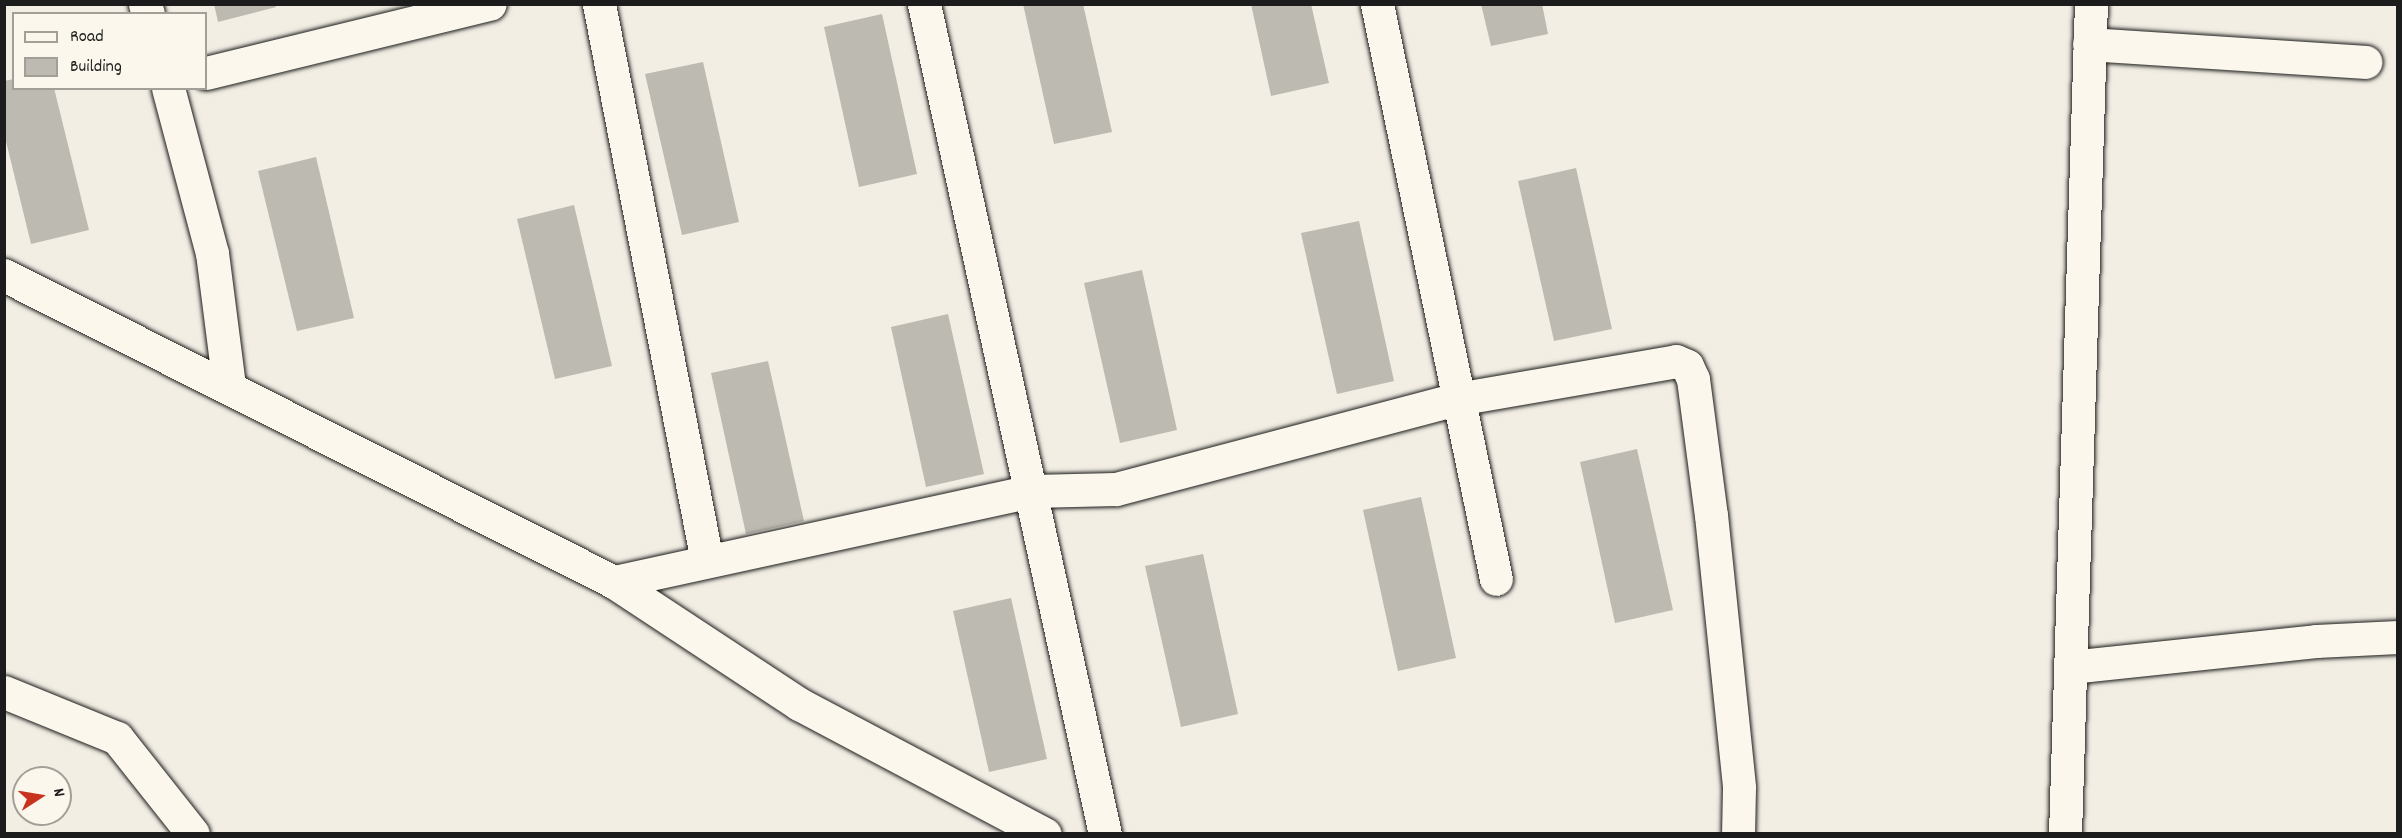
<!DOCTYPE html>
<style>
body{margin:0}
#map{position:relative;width:2402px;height:838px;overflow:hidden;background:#f2eee4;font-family:Dekko,sans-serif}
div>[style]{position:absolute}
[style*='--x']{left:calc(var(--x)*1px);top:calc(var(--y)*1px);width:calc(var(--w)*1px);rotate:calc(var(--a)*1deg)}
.building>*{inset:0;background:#bdbab1}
.roads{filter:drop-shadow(0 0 2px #1c1c1c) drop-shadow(0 0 2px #1c1c1c)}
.street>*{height:33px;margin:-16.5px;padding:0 16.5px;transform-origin:16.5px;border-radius:16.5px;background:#fbf7ec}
span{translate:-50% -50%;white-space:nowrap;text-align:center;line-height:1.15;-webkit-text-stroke:4.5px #fbf7ec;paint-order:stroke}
.frame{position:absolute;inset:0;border:6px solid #1c1c1c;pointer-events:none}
.legend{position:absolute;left:12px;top:12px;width:195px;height:78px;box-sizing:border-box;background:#fbf7ec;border:2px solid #a29f99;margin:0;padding:8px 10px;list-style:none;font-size:18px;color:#1c1c1c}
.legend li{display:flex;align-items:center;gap:12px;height:30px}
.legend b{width:30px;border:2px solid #a29f99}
.north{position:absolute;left:12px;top:766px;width:60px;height:60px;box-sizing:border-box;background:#fbf7ec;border:2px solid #a29f99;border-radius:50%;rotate:78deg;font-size:16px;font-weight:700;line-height:24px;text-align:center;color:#1c1c1c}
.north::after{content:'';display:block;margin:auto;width:21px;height:27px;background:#c8321e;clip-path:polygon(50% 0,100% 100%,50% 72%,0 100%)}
</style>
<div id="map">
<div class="building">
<div style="clip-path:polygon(214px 4px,275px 4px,276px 7px,218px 22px)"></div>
<div style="clip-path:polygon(1023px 4px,1083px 4px,1112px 132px,1054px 144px)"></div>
<div style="clip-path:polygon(1251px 4px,1311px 4px,1329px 83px,1271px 96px)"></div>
<div style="clip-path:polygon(1481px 4px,1542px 4px,1548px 34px,1491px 46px)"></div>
<div style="clip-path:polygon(882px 14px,917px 174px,859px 187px,824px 27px)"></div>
<div style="clip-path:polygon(703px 62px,739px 222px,682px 235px,645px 74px)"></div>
<div style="clip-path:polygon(14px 79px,14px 88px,54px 88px,89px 230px,31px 244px,4px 133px,4px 81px)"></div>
<div style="clip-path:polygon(316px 157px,354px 318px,297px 331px,258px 171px)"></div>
<div style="clip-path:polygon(1576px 168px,1612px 329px,1554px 341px,1518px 181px)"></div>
<div style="clip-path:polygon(574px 205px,612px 366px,555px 379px,517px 219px)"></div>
<div style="clip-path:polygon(1359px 221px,1394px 381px,1337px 394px,1301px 233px)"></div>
<div style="clip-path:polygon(1142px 270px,1177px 430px,1120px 443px,1084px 283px)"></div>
<div style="clip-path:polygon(948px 314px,984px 474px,926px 487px,891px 327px)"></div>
<div style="clip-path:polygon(768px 361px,804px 521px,746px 534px,711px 373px)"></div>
<div style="clip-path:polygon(1637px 449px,1673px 610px,1615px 623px,1580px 462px)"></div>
<div style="clip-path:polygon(1421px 497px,1456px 658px,1398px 671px,1363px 510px)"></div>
<div style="clip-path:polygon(1203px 554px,1238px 714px,1181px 727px,1145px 566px)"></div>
<div style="clip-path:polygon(1011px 598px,1047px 759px,989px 772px,953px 611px)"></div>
</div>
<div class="roads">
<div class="street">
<div style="--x:145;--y:4;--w:10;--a:73"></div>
<div style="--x:599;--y:4;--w:567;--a:79.03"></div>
<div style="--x:924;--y:4;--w:850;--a:77.7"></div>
<div style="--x:1377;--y:4;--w:587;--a:78.31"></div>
<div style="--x:2089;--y:44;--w:277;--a:3.7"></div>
<div style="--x:206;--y:73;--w:292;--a:-13.7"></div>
<div style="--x:168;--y:88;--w:171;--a:75.1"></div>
<div style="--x:212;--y:253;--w:133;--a:82.7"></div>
<div style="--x:4;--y:275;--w:683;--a:26.72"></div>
<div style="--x:614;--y:582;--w:428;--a:-12.3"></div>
<div style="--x:1032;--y:491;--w:84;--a:-1.4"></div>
<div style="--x:1116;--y:489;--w:353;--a:-14.8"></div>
<div style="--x:1457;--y:399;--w:222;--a:-9.8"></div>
<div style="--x:1676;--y:361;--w:12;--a:24"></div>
<div style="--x:1687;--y:366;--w:14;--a:65"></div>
<div style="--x:1693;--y:379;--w:137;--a:82.5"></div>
<div style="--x:1711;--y:515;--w:274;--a:84.1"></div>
<div style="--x:1739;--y:788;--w:46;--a:91.2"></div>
<div style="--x:614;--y:582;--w:222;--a:33.4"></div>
<div style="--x:799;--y:704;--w:278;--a:27.9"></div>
<div style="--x:2070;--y:667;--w:247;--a:-6"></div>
<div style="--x:2316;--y:641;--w:82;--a:-2.8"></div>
<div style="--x:4;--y:692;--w:122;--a:22.2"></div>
<div style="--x:117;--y:738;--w:122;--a:51.6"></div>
<div style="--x:2065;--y:834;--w:830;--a:-88.21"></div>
</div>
</div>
<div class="frame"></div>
<ul class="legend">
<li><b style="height:8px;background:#fbf7ec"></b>Road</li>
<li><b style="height:16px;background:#bdbab1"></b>Building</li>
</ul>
<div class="north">N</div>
</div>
